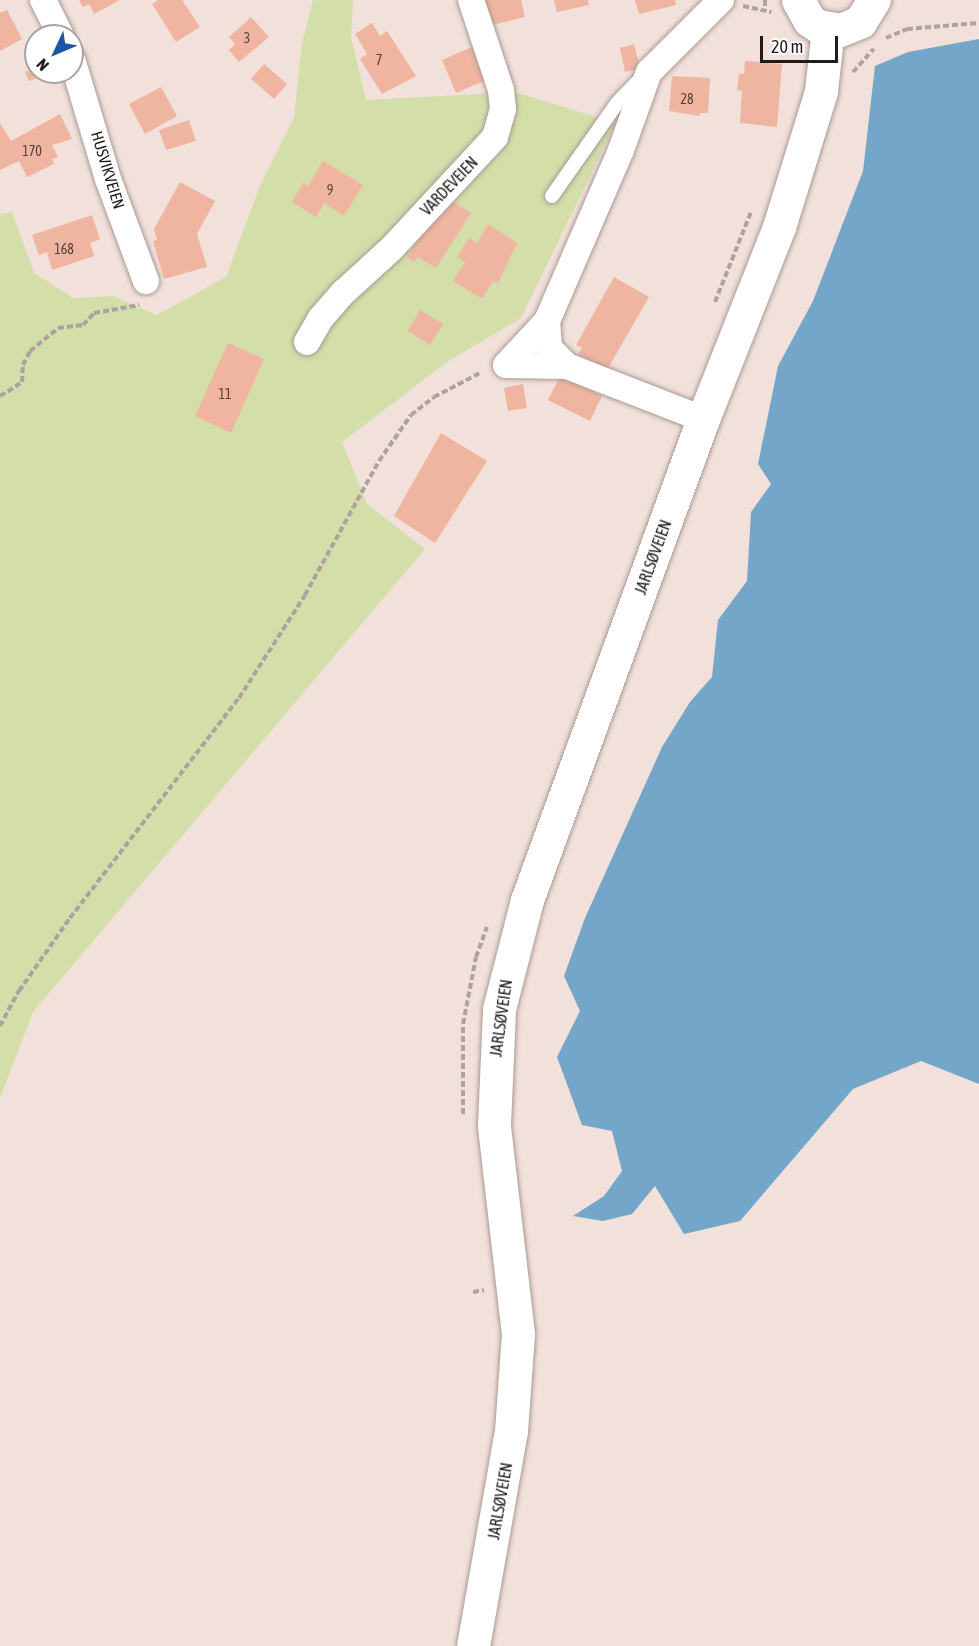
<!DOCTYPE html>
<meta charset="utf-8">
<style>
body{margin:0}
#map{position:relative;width:979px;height:1646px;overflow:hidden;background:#f2e0da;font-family:"Asap Condensed",sans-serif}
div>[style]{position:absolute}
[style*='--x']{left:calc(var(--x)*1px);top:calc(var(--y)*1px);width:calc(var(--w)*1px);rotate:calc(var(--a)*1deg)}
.green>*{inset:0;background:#d3dea9}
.water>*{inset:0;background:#74a6ca}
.building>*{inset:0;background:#f0b5a0}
.path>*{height:4px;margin-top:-2px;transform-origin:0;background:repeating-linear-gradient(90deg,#afa19d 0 6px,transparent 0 9px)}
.roads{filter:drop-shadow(0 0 2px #aa9a94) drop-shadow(0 0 2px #aa9a94)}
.lane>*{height:14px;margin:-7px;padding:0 7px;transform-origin:7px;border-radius:7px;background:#fff}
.street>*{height:26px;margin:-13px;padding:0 13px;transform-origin:13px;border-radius:13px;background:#fff}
.secondary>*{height:33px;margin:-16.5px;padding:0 16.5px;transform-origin:16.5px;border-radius:16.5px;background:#fff}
span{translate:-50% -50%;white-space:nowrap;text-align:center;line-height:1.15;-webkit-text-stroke:4.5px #fff;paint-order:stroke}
.number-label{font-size:14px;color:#54413a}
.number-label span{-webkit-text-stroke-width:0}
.street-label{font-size:16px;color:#201a18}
.north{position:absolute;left:24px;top:24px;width:60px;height:60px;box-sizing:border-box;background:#fff;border:2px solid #a6a3a3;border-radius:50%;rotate:226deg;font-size:16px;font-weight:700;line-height:24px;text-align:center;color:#201a18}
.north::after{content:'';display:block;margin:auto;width:21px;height:27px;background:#1956a7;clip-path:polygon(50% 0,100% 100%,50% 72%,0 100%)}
.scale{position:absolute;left:760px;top:36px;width:78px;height:27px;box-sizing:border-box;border:3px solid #201a18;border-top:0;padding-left:8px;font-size:18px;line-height:21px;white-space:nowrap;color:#201a18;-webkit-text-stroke:4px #fff;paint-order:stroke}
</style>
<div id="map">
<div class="green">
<div style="clip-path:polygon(313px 0,353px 0,351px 37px,366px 100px,515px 92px,616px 123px,521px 318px,447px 362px,342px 442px,367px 504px,425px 549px,33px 1012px,0 1098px,0 214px,12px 212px,34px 273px,73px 298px,113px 296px,157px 315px,226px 277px,260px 186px,294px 118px,302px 43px)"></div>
</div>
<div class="water">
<div style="clip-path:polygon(979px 39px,979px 1084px,921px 1061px,853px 1089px,740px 1221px,684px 1234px,655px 1186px,632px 1214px,603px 1221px,573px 1216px,604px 1196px,622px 1171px,612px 1131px,582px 1125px,557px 1057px,580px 1011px,564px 976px,585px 918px,662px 747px,690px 702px,712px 677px,718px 620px,747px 581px,751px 512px,771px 484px,758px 464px,778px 366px,813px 301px,863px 171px,875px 66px,908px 52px)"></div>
</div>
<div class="building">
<div style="clip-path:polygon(79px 0,120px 0,94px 14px,89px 4px,83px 7px)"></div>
<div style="clip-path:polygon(158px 0,182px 0,200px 27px,176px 42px,152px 4px)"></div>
<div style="clip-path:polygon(482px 0,521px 0,525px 17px,488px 26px)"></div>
<div style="clip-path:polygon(554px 0,588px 0,589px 5px,557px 12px)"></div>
<div style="clip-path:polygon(635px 0,675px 0,676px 5px,639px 14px)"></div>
<div style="clip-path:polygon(7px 10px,22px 39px,0 51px,0 13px)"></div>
<div style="clip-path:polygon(251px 17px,269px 37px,239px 62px,229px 50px,235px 44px,229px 37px)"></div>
<div style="clip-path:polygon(372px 23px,380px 36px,387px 31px,416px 76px,382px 94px,360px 59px,367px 54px,355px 34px)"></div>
<div style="clip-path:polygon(634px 44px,640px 69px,625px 72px,620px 48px)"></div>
<div style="clip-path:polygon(472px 47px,486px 80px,456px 93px,442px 60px)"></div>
<div style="clip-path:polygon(745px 61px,782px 64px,777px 127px,740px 123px,742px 91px,737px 90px,739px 74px,744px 74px)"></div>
<div style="clip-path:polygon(264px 64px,287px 84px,274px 99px,251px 79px)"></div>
<div style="clip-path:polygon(36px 68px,36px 72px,45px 75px,29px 81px,25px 72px)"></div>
<div style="clip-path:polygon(672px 76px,710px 78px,708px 113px,700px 113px,699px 116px,669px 111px)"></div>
<div style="clip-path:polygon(161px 87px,177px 116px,145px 134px,129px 104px)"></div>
<div style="clip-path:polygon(60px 114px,72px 139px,52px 145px,58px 157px,52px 159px,54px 164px,27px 177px,19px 161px,0 170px,0 123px,11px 141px)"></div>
<div style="clip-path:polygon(189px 120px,196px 141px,166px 150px,159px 130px)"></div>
<div style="clip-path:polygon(323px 161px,363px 185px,344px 216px,324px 203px,316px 217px,292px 202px,303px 183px,308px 186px)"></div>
<div style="clip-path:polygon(180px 182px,215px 201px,197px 234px,207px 267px,164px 279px,153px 241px,157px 240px,154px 229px)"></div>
<div style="clip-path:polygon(445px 197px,471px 213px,436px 268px,418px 257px,414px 262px,407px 257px)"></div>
<div style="clip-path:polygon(92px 215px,100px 239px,90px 243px,94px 256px,52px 270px,47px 252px,39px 255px,32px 235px)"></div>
<div style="clip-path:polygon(488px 224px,517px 243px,498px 283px,493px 281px,482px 299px,453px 281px,465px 262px,457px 257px,469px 238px,477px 243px)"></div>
<div style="clip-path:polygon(614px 277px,649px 297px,607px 370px,578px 354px,582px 348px,576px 345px)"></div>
<div style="clip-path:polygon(420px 310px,443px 324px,430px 345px,408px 331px)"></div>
<div style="clip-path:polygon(228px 343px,264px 359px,231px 433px,195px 416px)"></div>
<div style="clip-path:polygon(560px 376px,602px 396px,590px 421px,548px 400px)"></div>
<div style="clip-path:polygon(523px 384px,527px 408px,508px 411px,504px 388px)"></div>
<div style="clip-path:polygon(441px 433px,487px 461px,435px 543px,394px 516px)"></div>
</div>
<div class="path">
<div style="--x:765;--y:0;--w:10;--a:90"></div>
<div style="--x:743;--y:6;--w:29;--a:12"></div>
<div style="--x:886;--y:38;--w:23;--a:-23"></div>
<div style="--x:907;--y:29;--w:72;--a:-4.8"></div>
<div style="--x:853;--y:72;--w:31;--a:-48"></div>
<div style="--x:715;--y:302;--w:97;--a:-68.2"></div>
<div style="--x:0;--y:396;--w:26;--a:-32"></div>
<div style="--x:22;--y:382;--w:17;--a:-87"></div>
<div style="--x:23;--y:365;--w:16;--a:-63"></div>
<div style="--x:30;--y:351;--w:36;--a:-39"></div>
<div style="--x:58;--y:328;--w:25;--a:-7"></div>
<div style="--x:83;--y:325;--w:16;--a:-47"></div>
<div style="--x:94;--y:313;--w:46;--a:-10.1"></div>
<div style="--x:0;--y:1026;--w:40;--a:-62"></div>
<div style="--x:19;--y:991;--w:89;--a:-55.1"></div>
<div style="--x:70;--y:918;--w:277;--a:-52.5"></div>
<div style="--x:239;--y:698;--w:122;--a:-57.3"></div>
<div style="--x:305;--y:595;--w:153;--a:-61.1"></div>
<div style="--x:379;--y:461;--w:56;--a:-55.2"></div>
<div style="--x:411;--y:415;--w:29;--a:-38"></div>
<div style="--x:434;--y:397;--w:54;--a:-27.5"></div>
<div style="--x:463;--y:1114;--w:90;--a:-90"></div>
<div style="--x:463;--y:1024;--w:68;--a:-79"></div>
<div style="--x:476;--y:957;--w:32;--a:-70"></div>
<div style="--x:473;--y:1292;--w:11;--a:-10"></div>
</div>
<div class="roads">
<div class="lane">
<div style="--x:552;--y:196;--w:113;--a:-55"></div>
<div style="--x:617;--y:103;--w:36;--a:-46"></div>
</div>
<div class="street">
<div style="--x:43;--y:0;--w:40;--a:63.4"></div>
<div style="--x:72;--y:59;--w:125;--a:73.3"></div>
<div style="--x:108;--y:179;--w:109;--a:69.6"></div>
<div style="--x:307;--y:342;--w:28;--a:-60"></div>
<div style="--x:321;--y:318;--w:35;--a:-49"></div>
<div style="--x:344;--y:292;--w:65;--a:-42.5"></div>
<div style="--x:392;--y:248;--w:151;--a:-47.1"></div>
<div style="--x:495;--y:137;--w:29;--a:-74"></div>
<div style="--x:503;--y:109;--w:19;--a:-96"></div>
<div style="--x:501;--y:90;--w:95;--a:-108.4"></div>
<div style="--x:506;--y:365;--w:60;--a:-47"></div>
<div style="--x:547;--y:321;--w:186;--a:-66.6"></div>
<div style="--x:621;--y:150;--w:83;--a:-70.3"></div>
<div style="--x:649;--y:72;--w:102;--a:-45"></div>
<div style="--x:506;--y:365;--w:61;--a:0.9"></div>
<div style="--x:567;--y:366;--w:25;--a:-135"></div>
<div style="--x:549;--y:348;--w:27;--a:-94"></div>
<div style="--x:567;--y:366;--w:146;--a:21.3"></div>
</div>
<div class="secondary">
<div style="--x:798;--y:0;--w:23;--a:61"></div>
<div style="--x:809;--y:20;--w:11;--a:34"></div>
<div style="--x:818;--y:26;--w:22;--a:10"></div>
<div style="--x:840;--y:30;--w:22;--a:-22"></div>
<div style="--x:860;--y:22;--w:26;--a:-58"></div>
<div style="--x:473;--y:1646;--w:218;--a:-80"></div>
<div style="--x:511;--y:1431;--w:97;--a:-85.9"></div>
<div style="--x:518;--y:1334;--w:210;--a:-96.6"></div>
<div style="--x:494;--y:1125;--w:116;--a:-87.5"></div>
<div style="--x:499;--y:1009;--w:113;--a:-75.6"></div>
<div style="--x:527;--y:900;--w:512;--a:-69.9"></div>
<div style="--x:703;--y:419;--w:206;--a:-68.4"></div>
<div style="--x:779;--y:227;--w:142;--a:-72.8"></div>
<div style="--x:821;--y:91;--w:62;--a:-83.6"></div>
</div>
</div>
<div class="number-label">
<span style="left:247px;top:38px">3</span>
<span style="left:379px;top:60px">7</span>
<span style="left:687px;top:99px">28</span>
<span style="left:32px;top:151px">170</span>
<span style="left:330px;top:190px">9</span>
<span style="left:64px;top:249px">168</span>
<span style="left:225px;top:394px">11</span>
</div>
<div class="street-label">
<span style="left:108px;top:170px;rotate:73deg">HUSVIKVEIEN</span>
<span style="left:449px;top:186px;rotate:-46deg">VARDEVEIEN</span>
<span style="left:653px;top:557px;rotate:-70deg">JARLSØVEIEN</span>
<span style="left:501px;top:1018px;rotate:-82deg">JARLSØVEIEN</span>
<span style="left:500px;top:1501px;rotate:-80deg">JARLSØVEIEN</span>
</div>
<div class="north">N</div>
<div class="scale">20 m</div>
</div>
